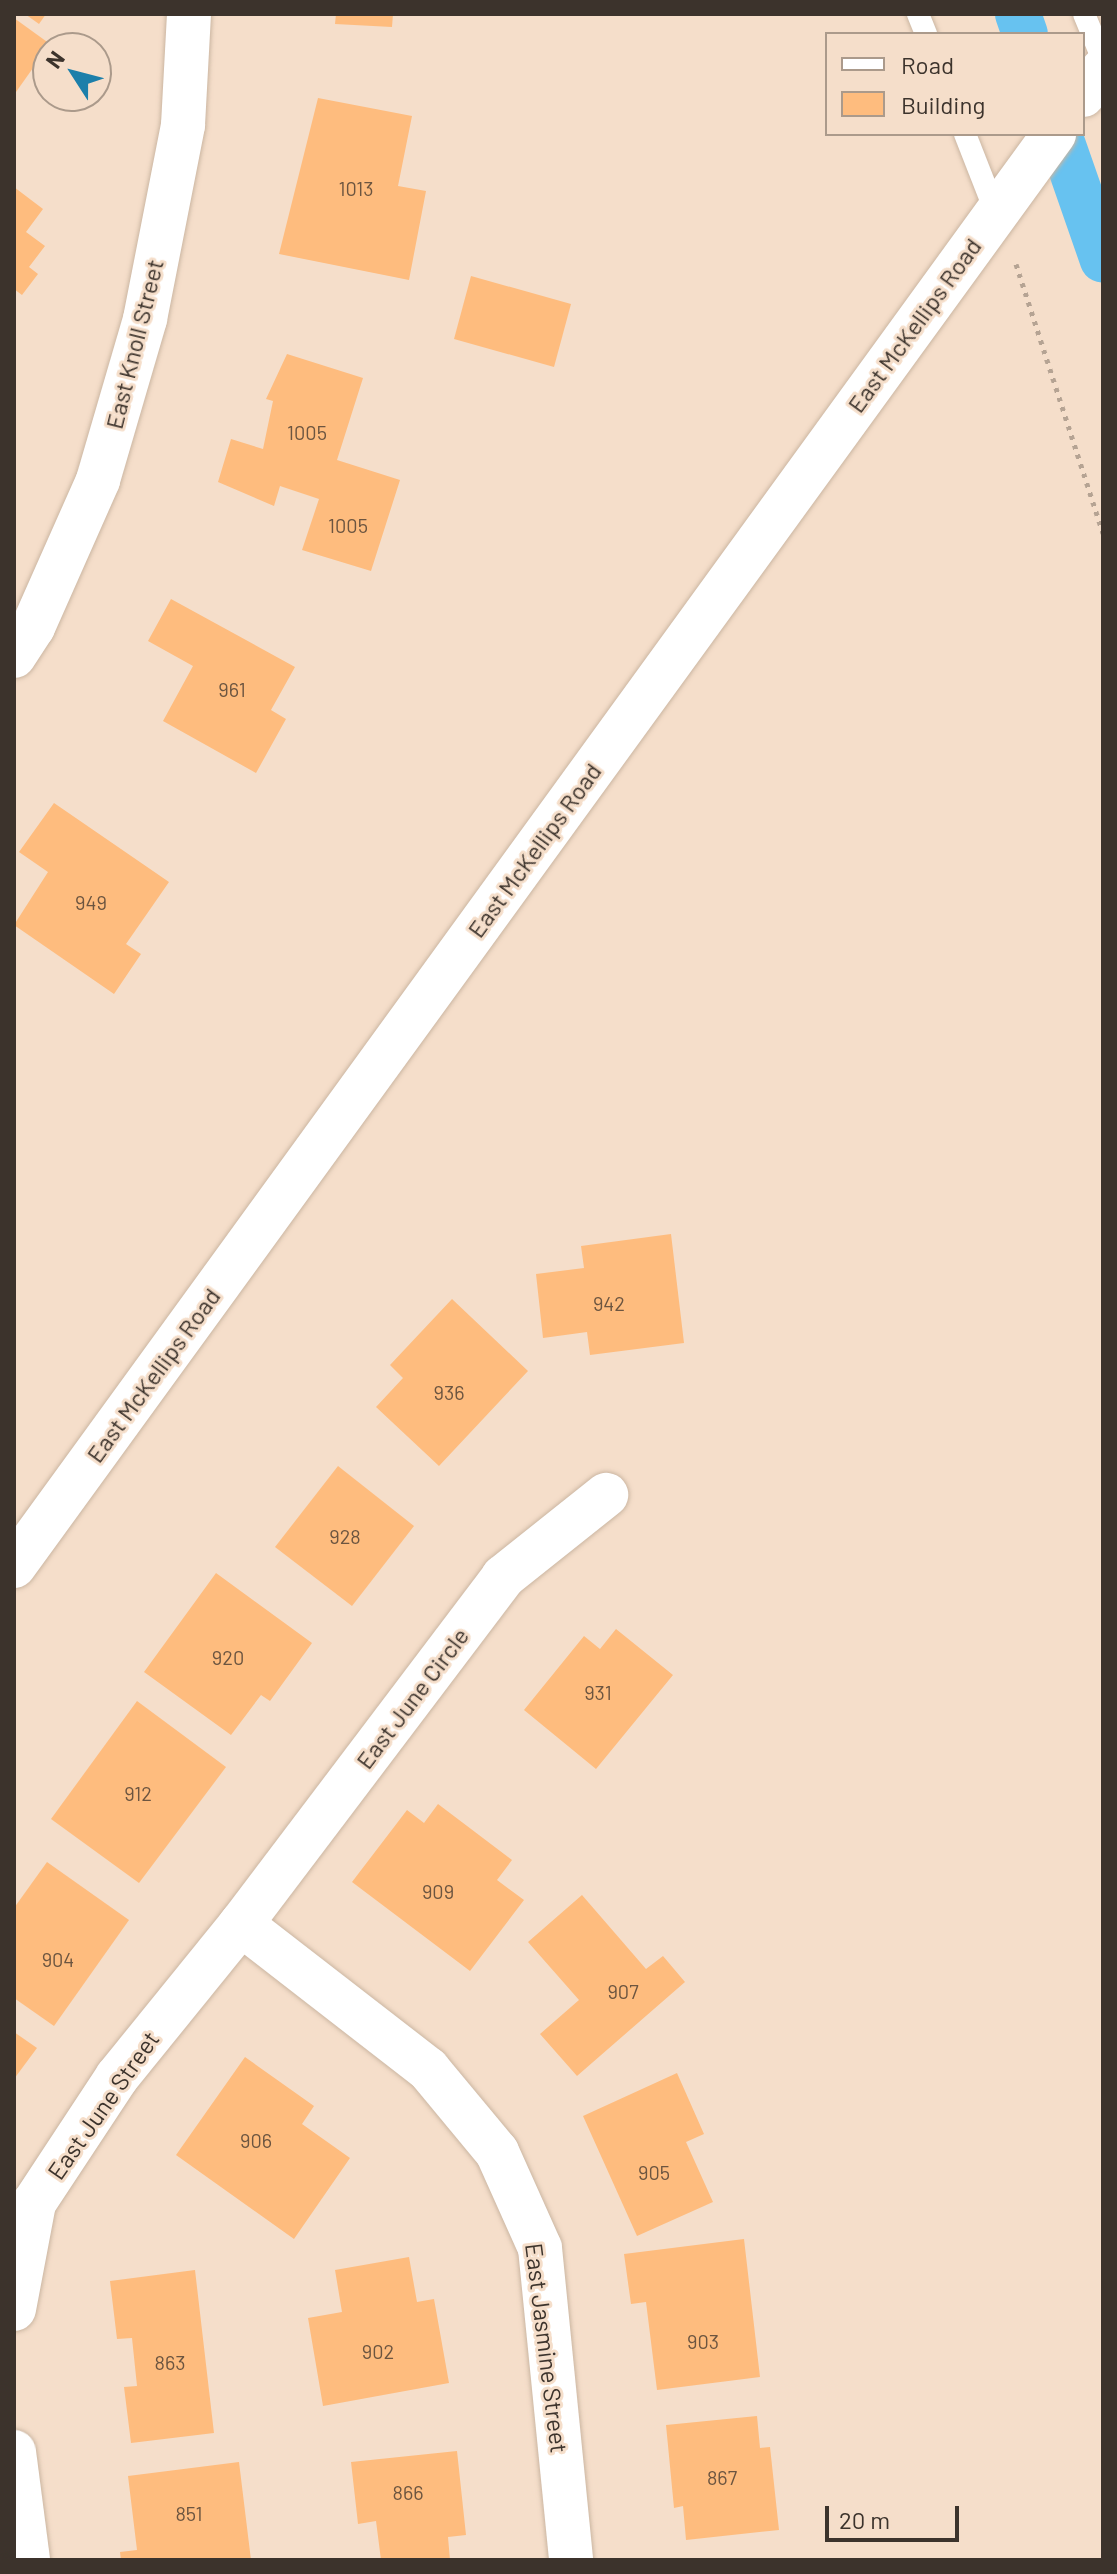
<!DOCTYPE html>
<style>
body{margin:0}
#map{position:relative;width:1117px;height:2574px;overflow:hidden;background:#f5deca;font-family:Barlow,sans-serif}
div>[style]{position:absolute}
[style*='--x']{left:calc(var(--x)*1px);top:calc(var(--y)*1px);width:calc(var(--w)*1px);rotate:calc(var(--a)*1deg)}
.canal>*{height:46px;margin:-23px;padding:0 23px;transform-origin:23px;border-radius:23px;background:#67c2f0}
.building>*{inset:0;background:#febc7e}
.path>*{height:5px;margin-top:-2.5px;transform-origin:0;background:repeating-linear-gradient(90deg,#b5a393 0 4px,transparent 0 10px)}
.roads{filter:drop-shadow(0 0 2px #cbb6a2) drop-shadow(0 0 2px #cbb6a2)}
.lane>*{height:22px;margin:-11px;padding:0 11px;transform-origin:11px;border-radius:11px;background:#fff}
.street>*{height:44px;margin:-22px;padding:0 22px;transform-origin:22px;border-radius:22px;background:#fff}
.primary>*{height:44px;margin:-22px;padding:0 22px;transform-origin:22px;border-radius:22px;background:#fff}
span{translate:-50% -50%;white-space:nowrap;text-align:center;line-height:1.15;-webkit-text-stroke:6px #f5deca;paint-order:stroke}
.number-label{font-size:20px;color:#6c5540}
.number-label span{-webkit-text-stroke-width:0}
.street-label{font-size:24px;color:#3c332c}
.frame{position:absolute;inset:0;border:16px solid #3c332c;pointer-events:none}
.legend{position:absolute;left:825px;top:32px;width:260px;height:104px;box-sizing:border-box;background:#f5deca;border:2px solid #ab9a8b;margin:0;padding:10px 14px;list-style:none;font-size:24px;color:#3c332c}
.legend li{display:flex;align-items:center;gap:16px;height:40px}
.legend b{width:40px;border:2px solid #ab9a8b}
.north{position:absolute;left:32px;top:32px;width:80px;height:80px;box-sizing:border-box;background:#f5deca;border:2px solid #ab9a8b;border-radius:50%;rotate:306deg;font-size:22px;font-weight:700;line-height:32px;text-align:center;color:#3c332c}
.north::after{content:'';display:block;margin:auto;width:28px;height:36px;background:#1c7faa;clip-path:polygon(50% 0,100% 100%,50% 72%,0 100%)}
.scale{position:absolute;left:825px;top:2506px;width:134px;height:36px;box-sizing:border-box;border:4px solid #3c332c;border-top:0;padding-left:10px;font-size:24px;line-height:28px;white-space:nowrap;color:#3c332c;-webkit-text-stroke:6px #f5deca;paint-order:stroke}
</style>
<div id="map">
<div class="canal">
<div style="--x:1018;--y:14;--w:21;--a:71"></div>
<div style="--x:1059;--y:134;--w:133;--a:70.8"></div>
</div>
<div class="building">
<div style="clip-path:polygon(25px 14px,46px 14px,39px 24px)"></div>
<div style="clip-path:polygon(336px 14px,393px 14px,392px 27px,335px 24px)"></div>
<div style="clip-path:polygon(14px 18px,50px 44px,16px 92px,14px 90px)"></div>
<div style="clip-path:polygon(318px 98px,412px 116px,398px 186px,426px 191px,409px 280px,279px 254px)"></div>
<div style="clip-path:polygon(14px 187px,43px 209px,26px 232px,45px 246px,29px 267px,38px 274px,22px 295px,14px 289px)"></div>
<div style="clip-path:polygon(471px 276px,571px 304px,554px 367px,454px 339px)"></div>
<div style="clip-path:polygon(287px 354px,363px 378px,337px 460px,400px 480px,371px 571px,302px 550px,319px 499px,280px 486px,274px 506px,218px 482px,231px 439px,263px 449px,273px 401px,266px 399px)"></div>
<div style="clip-path:polygon(171px 599px,295px 667px,271px 710px,286px 719px,256px 773px,163px 721px,193px 666px,148px 641px)"></div>
<div style="clip-path:polygon(54px 803px,169px 882px,126px 944px,141px 954px,114px 994px,14px 925px,48px 872px,19px 852px)"></div>
<div style="clip-path:polygon(671px 1234px,684px 1343px,590px 1355px,587px 1332px,543px 1338px,536px 1274px,584px 1268px,581px 1246px)"></div>
<div style="clip-path:polygon(452px 1299px,528px 1371px,439px 1466px,376px 1407px,403px 1378px,390px 1365px)"></div>
<div style="clip-path:polygon(338px 1466px,414px 1526px,352px 1606px,275px 1547px)"></div>
<div style="clip-path:polygon(216px 1573px,312px 1643px,270px 1701px,261px 1695px,231px 1735px,144px 1672px)"></div>
<div style="clip-path:polygon(616px 1629px,673px 1675px,596px 1769px,524px 1710px,584px 1636px,600px 1649px)"></div>
<div style="clip-path:polygon(137px 1701px,226px 1767px,139px 1883px,51px 1819px)"></div>
<div style="clip-path:polygon(438px 1804px,512px 1860px,497px 1880px,524px 1900px,470px 1971px,352px 1882px,407px 1810px,424px 1823px)"></div>
<div style="clip-path:polygon(47px 1862px,129px 1920px,54px 2026px,14px 1998px,14px 1908px)"></div>
<div style="clip-path:polygon(582px 1895px,646px 1969px,663px 1956px,685px 1982px,577px 2076px,540px 2034px,579px 2000px,528px 1942px)"></div>
<div style="clip-path:polygon(14px 2032px,37px 2048px,14px 2079px)"></div>
<div style="clip-path:polygon(245px 2057px,314px 2106px,302px 2124px,350px 2158px,294px 2239px,176px 2155px)"></div>
<div style="clip-path:polygon(677px 2073px,704px 2134px,686px 2142px,713px 2202px,637px 2236px,583px 2116px)"></div>
<div style="clip-path:polygon(744px 2239px,760px 2377px,657px 2390px,646px 2302px,631px 2304px,624px 2254px)"></div>
<div style="clip-path:polygon(409px 2257px,417px 2302px,434px 2299px,449px 2383px,323px 2406px,308px 2318px,342px 2312px,335px 2270px)"></div>
<div style="clip-path:polygon(195px 2270px,214px 2433px,131px 2443px,124px 2387px,137px 2386px,132px 2338px,117px 2339px,110px 2281px)"></div>
<div style="clip-path:polygon(757px 2416px,760px 2448px,770px 2447px,779px 2530px,686px 2540px,683px 2506px,674px 2508px,666px 2425px)"></div>
<div style="clip-path:polygon(457px 2451px,466px 2535px,448px 2537px,450px 2560px,381px 2560px,376px 2521px,358px 2524px,351px 2462px)"></div>
<div style="clip-path:polygon(239px 2462px,251px 2560px,121px 2560px,120px 2552px,137px 2550px,128px 2476px)"></div>
</div>
<div class="path">
<div style="--x:1016;--y:264;--w:283;--a:72.1"></div>
</div>
<div class="roads">
<div class="lane">
<div style="--x:918;--y:14;--w:22;--a:68"></div>
<div style="--x:1084;--y:14;--w:50;--a:67.6"></div>
<div style="--x:965;--y:134;--w:85;--a:68.6"></div>
</div>
<div class="street">
<div style="--x:14;--y:656;--w:35;--a:-57"></div>
<div style="--x:33;--y:627;--w:161;--a:-66.1"></div>
<div style="--x:98;--y:480;--w:168;--a:-73.7"></div>
<div style="--x:145;--y:319;--w:198;--a:-78.9"></div>
<div style="--x:183;--y:125;--w:111;--a:-86.9"></div>
<div style="--x:241;--y:1924;--w:237;--a:37.8"></div>
<div style="--x:428;--y:2069;--w:108;--a:50.3"></div>
<div style="--x:497;--y:2152;--w:105;--a:65.9"></div>
<div style="--x:540;--y:2248;--w:314;--a:84.3"></div>
<div style="--x:14;--y:2309;--w:108;--a:-79.3"></div>
<div style="--x:34;--y:2203;--w:151;--a:-56.6"></div>
<div style="--x:117;--y:2077;--w:197;--a:-51"></div>
<div style="--x:241;--y:1924;--w:435;--a:-52.9"></div>
<div style="--x:503;--y:1577;--w:132;--a:-38.5"></div>
<div style="--x:14;--y:2452;--w:109;--a:82.6"></div>
</div>
<div class="primary">
<div style="--x:1083;--y:95;--w:33;--a:-52"></div>
<div style="--x:14;--y:1566;--w:1770;--a:-54.01"></div>
</div>
</div>
<div class="number-label">
<span style="left:356px;top:188px">1013</span>
<span style="left:307px;top:432px">1005</span>
<span style="left:348px;top:525px">1005</span>
<span style="left:232px;top:689px">961</span>
<span style="left:91px;top:902px">949</span>
<span style="left:609px;top:1303px">942</span>
<span style="left:449px;top:1392px">936</span>
<span style="left:345px;top:1536px">928</span>
<span style="left:228px;top:1657px">920</span>
<span style="left:598px;top:1692px">931</span>
<span style="left:138px;top:1793px">912</span>
<span style="left:438px;top:1891px">909</span>
<span style="left:58px;top:1959px">904</span>
<span style="left:623px;top:1991px">907</span>
<span style="left:256px;top:2140px">906</span>
<span style="left:654px;top:2172px">905</span>
<span style="left:703px;top:2341px">903</span>
<span style="left:378px;top:2351px">902</span>
<span style="left:170px;top:2362px">863</span>
<span style="left:722px;top:2477px">867</span>
<span style="left:408px;top:2492px">866</span>
<span style="left:189px;top:2513px">851</span>
</div>
<div class="street-label">
<span style="left:914px;top:325px;rotate:-54deg">East McKellips Road</span>
<span style="left:134px;top:344px;rotate:-76deg">East Knoll Street</span>
<span style="left:534px;top:850px;rotate:-54deg">East McKellips Road</span>
<span style="left:153px;top:1375px;rotate:-54deg">East McKellips Road</span>
<span style="left:412px;top:1698px;rotate:-53deg">East June Circle</span>
<span style="left:103px;top:2105px;rotate:-55deg">East June Street</span>
<span style="left:547px;top:2348px;rotate:83deg">East Jasmine Street</span>
</div>
<div class="frame"></div>
<ul class="legend">
<li><b style="height:10px;background:#fff"></b>Road</li>
<li><b style="height:22px;background:#febc7e"></b>Building</li>
</ul>
<div class="north">N</div>
<div class="scale">20 m</div>
</div>
